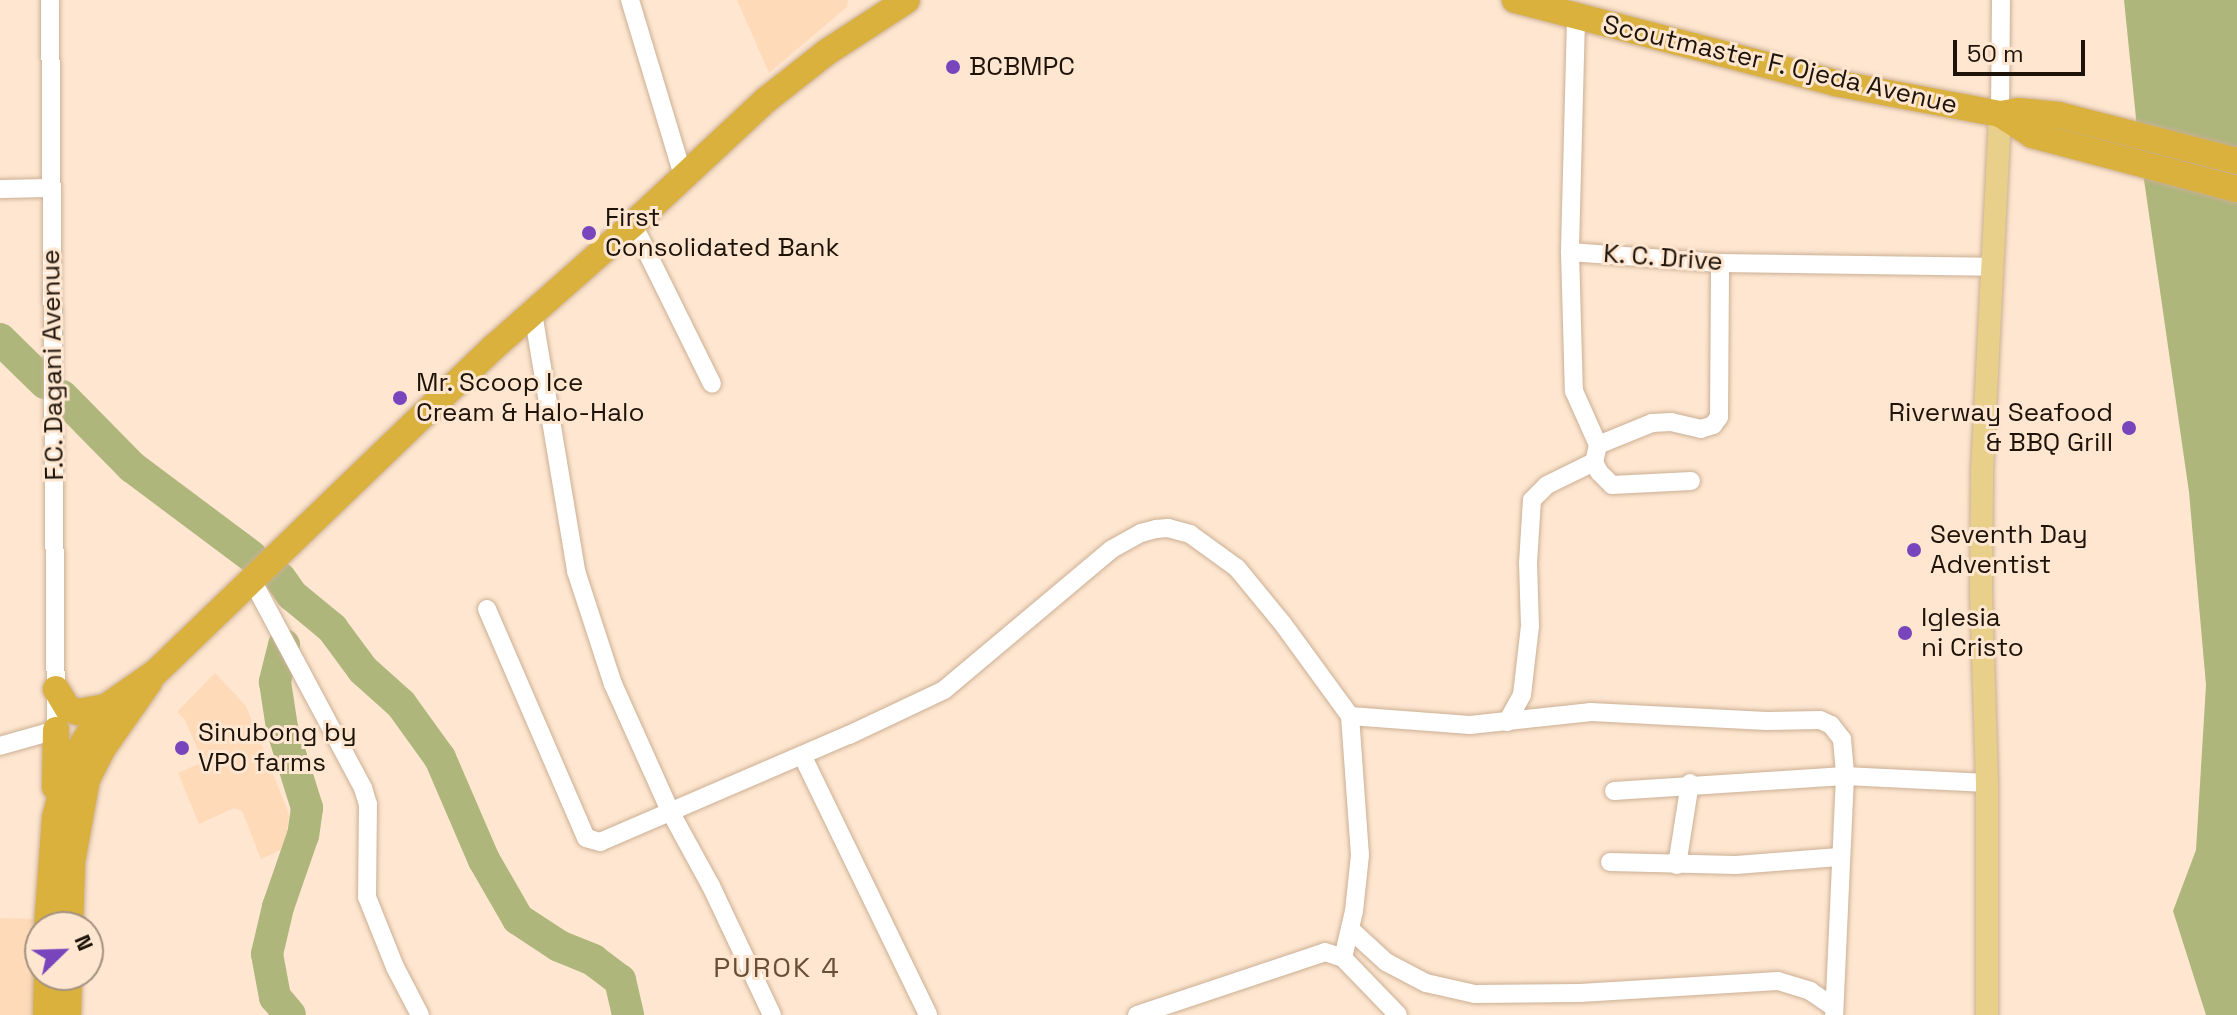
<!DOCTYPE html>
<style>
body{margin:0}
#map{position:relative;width:2237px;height:1015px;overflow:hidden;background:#fee6d0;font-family:"Space Grotesk",sans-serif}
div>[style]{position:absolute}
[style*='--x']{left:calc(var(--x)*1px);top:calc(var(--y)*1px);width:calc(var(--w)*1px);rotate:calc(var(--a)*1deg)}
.built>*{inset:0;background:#fedab9}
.water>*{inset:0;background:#aeb67b}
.river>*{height:32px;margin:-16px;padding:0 16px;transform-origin:16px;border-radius:16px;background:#aeb67b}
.roads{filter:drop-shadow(0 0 2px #cbaf94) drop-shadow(0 0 2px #cbaf94)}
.minor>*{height:18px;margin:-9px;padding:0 9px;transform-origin:9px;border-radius:9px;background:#fff}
.major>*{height:22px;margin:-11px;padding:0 11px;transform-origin:11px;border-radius:11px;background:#e8d08a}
.highway>*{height:26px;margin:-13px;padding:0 13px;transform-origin:13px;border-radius:13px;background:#d9b13c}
.dots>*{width:22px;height:22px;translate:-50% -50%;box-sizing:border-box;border:4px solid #fee6d0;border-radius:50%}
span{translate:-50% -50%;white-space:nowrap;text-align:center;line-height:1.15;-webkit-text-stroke:6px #fee6d0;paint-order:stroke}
.street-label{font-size:26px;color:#1d1309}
.poi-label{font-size:26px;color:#1d1309}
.left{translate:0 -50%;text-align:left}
.right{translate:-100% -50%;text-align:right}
.neighbourhood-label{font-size:28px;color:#684f38;letter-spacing:2px}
.north{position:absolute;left:24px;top:911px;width:80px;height:80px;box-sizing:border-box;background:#fee6d0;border:2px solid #a49280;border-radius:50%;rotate:67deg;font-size:22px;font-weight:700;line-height:32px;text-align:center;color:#1d1309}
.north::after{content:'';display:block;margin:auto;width:28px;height:36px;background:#7845bc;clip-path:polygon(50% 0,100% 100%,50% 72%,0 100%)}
.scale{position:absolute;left:1953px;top:40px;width:132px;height:36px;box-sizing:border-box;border:4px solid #1d1309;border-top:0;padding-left:10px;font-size:24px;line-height:28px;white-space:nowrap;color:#1d1309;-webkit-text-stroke:6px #fee6d0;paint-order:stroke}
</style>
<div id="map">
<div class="built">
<div style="clip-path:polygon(737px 0,848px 0,847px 7px,769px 73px)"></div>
<div style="clip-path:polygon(215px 673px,246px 706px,289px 814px,285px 848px,261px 859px,242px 811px,234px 808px,199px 824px,178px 773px,203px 762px,185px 720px,177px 712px)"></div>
<div style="clip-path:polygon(0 918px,33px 919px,33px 1015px,0 1015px)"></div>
</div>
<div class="water">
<div style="clip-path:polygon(2124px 0,2237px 0,2237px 1015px,2206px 1015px,2173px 911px,2196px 850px,2206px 685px,2189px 492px,2138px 138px)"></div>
</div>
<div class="river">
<div style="--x:0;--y:339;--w:63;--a:44.4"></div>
<div style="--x:62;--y:396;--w:100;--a:45.4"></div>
<div style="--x:132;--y:467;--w:149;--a:36.8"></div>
<div style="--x:280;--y:578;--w:21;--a:55"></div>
<div style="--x:292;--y:595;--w:52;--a:39.5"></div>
<div style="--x:332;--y:628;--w:52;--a:53.6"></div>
<div style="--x:363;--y:670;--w:51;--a:41.8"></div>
<div style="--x:401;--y:704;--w:67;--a:54.2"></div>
<div style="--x:440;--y:758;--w:111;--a:66.7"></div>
<div style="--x:484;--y:860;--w:68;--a:60"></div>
<div style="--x:518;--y:919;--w:49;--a:33.4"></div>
<div style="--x:559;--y:946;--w:37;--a:22"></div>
<div style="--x:593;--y:960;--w:34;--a:37"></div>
<div style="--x:620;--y:980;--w:36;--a:77"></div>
<div style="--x:284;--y:645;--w:38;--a:104"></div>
<div style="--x:275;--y:682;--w:47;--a:81.3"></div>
<div style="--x:282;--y:728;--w:84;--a:72.6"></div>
<div style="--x:307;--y:808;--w:27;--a:98"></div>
<div style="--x:303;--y:835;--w:76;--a:109.1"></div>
<div style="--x:278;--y:907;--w:48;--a:103.2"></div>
<div style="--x:267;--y:954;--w:44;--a:79.5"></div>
<div style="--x:275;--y:997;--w:23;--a:50"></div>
</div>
<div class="roads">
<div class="minor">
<div style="--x:630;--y:0;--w:184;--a:73.2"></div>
<div style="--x:1576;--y:19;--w:233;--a:91.5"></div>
<div style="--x:1570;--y:252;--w:150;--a:4.2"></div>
<div style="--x:1720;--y:263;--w:270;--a:0.8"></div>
<div style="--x:2000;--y:114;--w:114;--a:-89.5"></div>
<div style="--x:0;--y:189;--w:50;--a:-1.1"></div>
<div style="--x:633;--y:224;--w:178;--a:63.7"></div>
<div style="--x:1570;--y:252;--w:139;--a:88.4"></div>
<div style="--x:1574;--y:391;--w:59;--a:66"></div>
<div style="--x:1598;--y:445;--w:17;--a:103"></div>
<div style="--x:1594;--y:462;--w:11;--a:63"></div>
<div style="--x:1599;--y:472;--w:18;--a:45"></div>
<div style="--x:1612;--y:485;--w:79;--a:-2.9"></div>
<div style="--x:533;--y:313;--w:262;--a:80.5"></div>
<div style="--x:576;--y:571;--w:119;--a:71.9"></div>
<div style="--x:613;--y:684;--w:141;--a:65.8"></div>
<div style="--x:671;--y:813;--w:83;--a:61.3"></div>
<div style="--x:711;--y:886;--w:143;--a:64.7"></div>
<div style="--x:1598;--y:445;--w:58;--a:-22.2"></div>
<div style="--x:1652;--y:423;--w:19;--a:-3"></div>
<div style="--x:1671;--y:422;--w:31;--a:13"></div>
<div style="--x:1701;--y:429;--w:13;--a:-18"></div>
<div style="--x:1713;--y:425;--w:10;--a:-53"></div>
<div style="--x:1719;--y:417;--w:154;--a:-89.6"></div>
<div style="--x:252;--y:580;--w:236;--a:61.9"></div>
<div style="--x:363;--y:788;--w:17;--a:73"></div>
<div style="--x:368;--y:804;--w:93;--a:90.6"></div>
<div style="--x:367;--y:897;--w:75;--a:68.2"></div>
<div style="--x:395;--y:967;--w:54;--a:62.5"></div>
<div style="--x:487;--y:609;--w:249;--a:66.6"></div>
<div style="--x:586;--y:838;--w:15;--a:16"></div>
<div style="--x:600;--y:842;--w:271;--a:-23.3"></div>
<div style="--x:849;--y:735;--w:105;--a:-25.3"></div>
<div style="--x:944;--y:690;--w:219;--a:-40"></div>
<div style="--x:1112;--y:549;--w:33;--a:-29"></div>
<div style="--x:1141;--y:533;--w:16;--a:-15"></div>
<div style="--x:1156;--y:529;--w:12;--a:-5"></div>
<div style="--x:1168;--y:528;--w:23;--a:15"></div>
<div style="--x:1190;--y:534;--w:58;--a:35.9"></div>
<div style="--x:1237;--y:568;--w:72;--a:50.6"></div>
<div style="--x:1283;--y:624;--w:114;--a:53.9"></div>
<div style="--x:1350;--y:716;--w:139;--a:85.9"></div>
<div style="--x:1360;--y:855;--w:56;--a:96.1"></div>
<div style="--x:1354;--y:911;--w:48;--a:103.2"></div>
<div style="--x:1350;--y:716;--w:120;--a:4.3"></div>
<div style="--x:1470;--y:725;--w:122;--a:-6.1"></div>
<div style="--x:1591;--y:712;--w:176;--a:2.9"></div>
<div style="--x:1767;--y:721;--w:53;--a:-1.1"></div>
<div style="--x:1820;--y:720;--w:12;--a:24"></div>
<div style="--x:1831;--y:725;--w:18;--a:52"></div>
<div style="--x:1842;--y:739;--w:37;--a:85"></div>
<div style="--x:1845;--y:776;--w:239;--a:92.6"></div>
<div style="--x:1507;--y:722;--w:31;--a:-61"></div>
<div style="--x:1522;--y:695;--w:69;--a:-83.4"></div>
<div style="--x:1530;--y:626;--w:63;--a:-91.8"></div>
<div style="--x:1528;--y:563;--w:63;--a:-86.4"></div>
<div style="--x:1532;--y:500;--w:21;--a:-45"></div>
<div style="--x:1547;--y:485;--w:52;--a:-26.1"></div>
<div style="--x:0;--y:746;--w:58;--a:-15.9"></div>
<div style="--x:56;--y:730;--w:730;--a:-90.47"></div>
<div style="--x:802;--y:755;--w:289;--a:64.1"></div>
<div style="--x:1614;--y:791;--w:231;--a:-3.7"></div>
<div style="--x:1845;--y:776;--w:142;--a:2.8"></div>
<div style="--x:1610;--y:862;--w:126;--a:1.4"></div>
<div style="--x:1736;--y:865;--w:103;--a:-4.4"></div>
<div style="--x:1677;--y:865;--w:83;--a:-81"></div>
<div style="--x:1350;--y:929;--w:49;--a:42.5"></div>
<div style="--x:1386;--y:962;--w:45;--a:27.7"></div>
<div style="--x:1426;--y:983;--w:50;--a:12.7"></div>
<div style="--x:1475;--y:994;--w:105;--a:-0.5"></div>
<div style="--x:1580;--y:993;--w:198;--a:-3.5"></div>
<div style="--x:1778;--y:981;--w:34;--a:17"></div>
<div style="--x:1810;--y:991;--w:29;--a:34"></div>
<div style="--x:1137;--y:1015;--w:198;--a:-18.5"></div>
<div style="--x:1325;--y:952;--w:19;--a:18"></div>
<div style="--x:1343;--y:958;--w:79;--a:46"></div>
</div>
<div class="major">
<div style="--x:1987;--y:1015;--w:232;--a:-90"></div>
<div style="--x:1987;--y:783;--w:190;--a:-91.8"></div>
<div style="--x:1981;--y:593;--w:122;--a:-89.5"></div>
<div style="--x:1982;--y:471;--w:357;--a:-87.1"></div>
</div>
<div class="highway">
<div style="--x:1515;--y:0;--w:331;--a:14.5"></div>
<div style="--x:1835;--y:83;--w:168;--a:10.6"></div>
<div style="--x:2000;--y:114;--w:18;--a:-9"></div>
<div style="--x:2018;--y:111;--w:41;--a:5.6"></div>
<div style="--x:2059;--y:115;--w:184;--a:14.5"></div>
<div style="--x:2000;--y:114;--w:38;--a:33"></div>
<div style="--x:2032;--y:135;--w:212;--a:14.8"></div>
<div style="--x:56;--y:689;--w:23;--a:59"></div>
<div style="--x:68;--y:709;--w:10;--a:17"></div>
<div style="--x:78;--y:712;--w:28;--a:-10"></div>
<div style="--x:55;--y:787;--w:57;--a:-89"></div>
<div style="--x:47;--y:927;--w:109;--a:-85.8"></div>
<div style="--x:55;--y:818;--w:53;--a:-75.7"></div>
<div style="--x:68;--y:767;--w:71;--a:-57.7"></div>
<div style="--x:106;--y:707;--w:60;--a:-34.8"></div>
<div style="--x:155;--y:673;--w:470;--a:-43.9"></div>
<div style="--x:494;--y:347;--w:186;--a:-41.5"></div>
<div style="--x:633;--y:224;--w:182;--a:-43"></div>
<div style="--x:766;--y:100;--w:78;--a:-38.2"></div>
<div style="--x:827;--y:52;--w:95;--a:-33"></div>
<div style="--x:70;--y:927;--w:65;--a:-88.2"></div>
<div style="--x:72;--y:862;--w:84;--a:-79.8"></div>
<div style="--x:87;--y:779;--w:35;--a:-63"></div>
<div style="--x:103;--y:748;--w:80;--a:-55.1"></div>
<div style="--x:46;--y:1015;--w:40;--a:-88.6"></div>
<div style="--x:68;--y:1015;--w:40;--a:-88.6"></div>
</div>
</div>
<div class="dots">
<div style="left:953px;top:67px;background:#7845bc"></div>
<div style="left:589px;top:233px;background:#7845bc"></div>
<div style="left:400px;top:398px;background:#7845bc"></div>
<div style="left:2129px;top:428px;background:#7845bc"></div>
<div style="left:1914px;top:550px;background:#7845bc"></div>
<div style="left:1905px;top:633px;background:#7845bc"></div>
<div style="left:182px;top:748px;background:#7845bc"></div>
</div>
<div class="street-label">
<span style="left:1780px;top:65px;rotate:13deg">Scoutmaster F. Ojeda Avenue</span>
<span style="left:1663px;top:258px;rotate:4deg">K. C. Drive</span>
<span style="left:53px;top:365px;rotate:-91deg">F.C. Dagani Avenue</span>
</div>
<div class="poi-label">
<span class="left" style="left:969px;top:67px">BCBMPC</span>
<span class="left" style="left:605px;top:233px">First<br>Consolidated Bank</span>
<span class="left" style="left:416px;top:398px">Mr. Scoop Ice<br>Cream &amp; Halo-Halo</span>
<span class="right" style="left:2113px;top:428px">Riverway Seafood<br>&amp; BBQ Grill</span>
<span class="left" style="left:1930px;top:550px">Seventh Day<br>Adventist</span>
<span class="left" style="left:1921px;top:633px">Iglesia<br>ni Cristo</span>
<span class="left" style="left:198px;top:748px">Sinubong by<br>VPO farms</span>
</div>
<div class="neighbourhood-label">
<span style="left:777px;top:967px">PUROK 4</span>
</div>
<div class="north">N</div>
<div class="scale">50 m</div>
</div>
